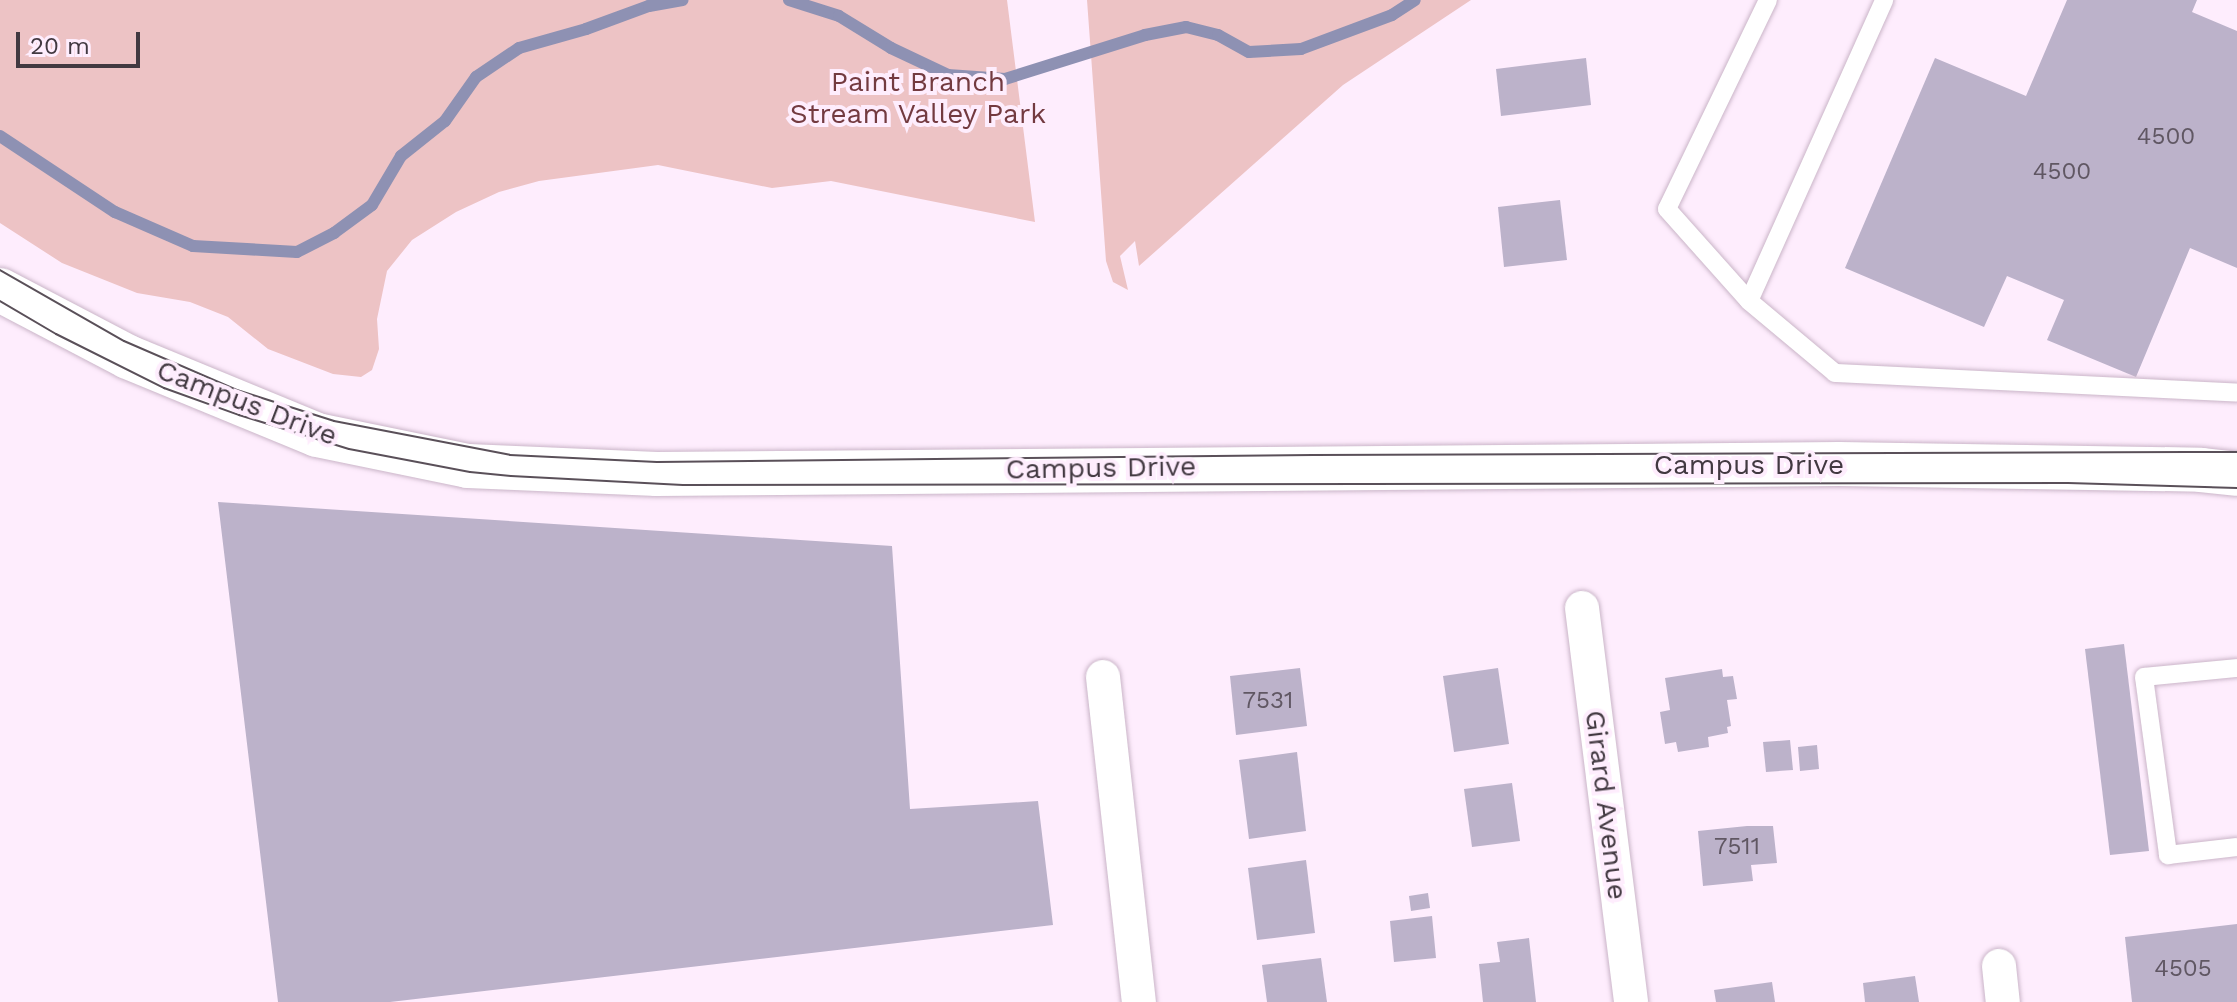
<!DOCTYPE html>
<style>
body{margin:0}
#map{position:relative;width:2237px;height:1002px;overflow:hidden;background:#feedfd;font-family:"Work Sans",sans-serif}
div>[style]{position:absolute}
[style*='--x']{left:calc(var(--x)*1px);top:calc(var(--y)*1px);width:calc(var(--w)*1px);rotate:calc(var(--a)*1deg)}
.green>*{inset:0;background:#edc3c5}
.stream>*{height:12px;margin:-6px;padding:0 6px;transform-origin:6px;border-radius:6px;background:#8e91b3}
.building>*{inset:0;background:#bcb2ca}
.roads{filter:drop-shadow(0 0 2px #cab5c8) drop-shadow(0 0 2px #cab5c8)}
.service>*{height:18px;margin:-9px;padding:0 9px;transform-origin:9px;border-radius:9px;background:#fff}
.minor>*{height:34px;margin:-17px;padding:0 17px;transform-origin:17px;border-radius:17px;background:#fff}
.secondary>*{height:44px;margin:-22px;padding:0 22px;transform-origin:22px;border-radius:22px;background:#fff}
.tram>*{height:2px;margin:-1px;padding:0 1px;transform-origin:1px;border-radius:1px;background:#5a5059}
span{translate:-50% -50%;white-space:nowrap;text-align:center;line-height:1.15;-webkit-text-stroke:8px #feedfd;paint-order:stroke}
.number-label{font-size:24px;color:#605763}
.number-label span{-webkit-text-stroke-width:0}
.park-label{font-size:28px;color:#733a40}
.street-label{font-size:28px;color:#423941}
.scale{position:absolute;left:16px;top:32px;width:124px;height:36px;box-sizing:border-box;border:4px solid #423941;border-top:0;padding-left:10px;font-size:24px;line-height:28px;white-space:nowrap;color:#423941;-webkit-text-stroke:6px #feedfd;paint-order:stroke}
</style>
<div id="map">
<div class="green">
<div style="clip-path:polygon(0 0,1007px 0,1035px 222px,831px 181px,772px 188px,658px 165px,539px 181px,499px 192px,456px 212px,412px 240px,387px 271px,377px 319px,379px 349px,372px 370px,361px 377px,333px 374px,268px 349px,228px 317px,190px 302px,137px 293px,62px 263px,0 223px)"></div>
<div style="clip-path:polygon(1087px 0,1471px 0,1343px 85px,1139px 266px,1135px 241px,1120px 256px,1128px 290px,1113px 282px,1106px 261px)"></div>
</div>
<div class="stream">
<div style="--x:789;--y:0;--w:52;--a:17.7"></div>
<div style="--x:839;--y:16;--w:61;--a:31.6"></div>
<div style="--x:891;--y:48;--w:63;--a:25.3"></div>
<div style="--x:948;--y:75;--w:57;--a:4"></div>
<div style="--x:1005;--y:79;--w:147;--a:-17.4"></div>
<div style="--x:1145;--y:35;--w:42;--a:-11"></div>
<div style="--x:1186;--y:27;--w:33;--a:14"></div>
<div style="--x:1218;--y:35;--w:35;--a:29"></div>
<div style="--x:1249;--y:52;--w:52;--a:-3.3"></div>
<div style="--x:1301;--y:49;--w:97;--a:-20.5"></div>
<div style="--x:1392;--y:15;--w:27;--a:-33"></div>
<div style="--x:0;--y:136;--w:138;--a:33.5"></div>
<div style="--x:115;--y:212;--w:85;--a:23.6"></div>
<div style="--x:193;--y:246;--w:104;--a:3.3"></div>
<div style="--x:297;--y:252;--w:42;--a:-27.2"></div>
<div style="--x:334;--y:233;--w:47;--a:-36.4"></div>
<div style="--x:372;--y:205;--w:57;--a:-59.4"></div>
<div style="--x:401;--y:156;--w:56;--a:-38.5"></div>
<div style="--x:445;--y:121;--w:54;--a:-54.8"></div>
<div style="--x:476;--y:77;--w:52;--a:-34"></div>
<div style="--x:519;--y:48;--w:70;--a:-15.8"></div>
<div style="--x:586;--y:29;--w:67;--a:-20.1"></div>
<div style="--x:649;--y:6;--w:34;--a:-10"></div>
</div>
<div class="building">
<div style="clip-path:polygon(2067px 0,2197px 0,2192px 12px,2237px 31px,2237px 268px,2190px 248px,2136px 377px,2047px 340px,2064px 300px,2007px 276px,1984px 327px,1845px 268px,1935px 58px,2026px 96px)"></div>
<div style="clip-path:polygon(1586px 58px,1591px 105px,1501px 116px,1496px 69px)"></div>
<div style="clip-path:polygon(1560px 200px,1567px 260px,1504px 267px,1498px 207px)"></div>
<div style="clip-path:polygon(218px 502px,892px 546px,910px 809px,1038px 801px,1053px 925px,390px 1002px,278px 1002px)"></div>
<div style="clip-path:polygon(2124px 644px,2149px 851px,2110px 855px,2085px 649px)"></div>
<div style="clip-path:polygon(1300px 668px,1307px 726px,1236px 735px,1230px 676px)"></div>
<div style="clip-path:polygon(1498px 668px,1509px 744px,1454px 752px,1443px 676px)"></div>
<div style="clip-path:polygon(1722px 669px,1723px 677px,1733px 676px,1737px 699px,1727px 700px,1731px 726px,1727px 727px,1728px 733px,1708px 737px,1709px 747px,1678px 752px,1676px 742px,1665px 744px,1660px 712px,1670px 710px,1665px 678px)"></div>
<div style="clip-path:polygon(1790px 740px,1793px 770px,1766px 772px,1763px 742px)"></div>
<div style="clip-path:polygon(1817px 745px,1819px 769px,1800px 771px,1798px 747px)"></div>
<div style="clip-path:polygon(1297px 752px,1306px 831px,1249px 839px,1239px 760px)"></div>
<div style="clip-path:polygon(1512px 783px,1520px 841px,1472px 847px,1464px 789px)"></div>
<div style="clip-path:polygon(1747px 826px,1773px 826px,1777px 863px,1751px 865px,1753px 881px,1703px 886px,1698px 831px)"></div>
<div style="clip-path:polygon(1306px 860px,1315px 933px,1257px 940px,1248px 868px)"></div>
<div style="clip-path:polygon(1428px 893px,1430px 908px,1411px 911px,1409px 896px)"></div>
<div style="clip-path:polygon(1432px 916px,1436px 958px,1394px 962px,1390px 921px)"></div>
<div style="clip-path:polygon(2237px 924px,2237px 1002px,2132px 1002px,2125px 937px)"></div>
<div style="clip-path:polygon(1529px 938px,1536px 1002px,1483px 1002px,1479px 964px,1500px 962px,1497px 942px)"></div>
<div style="clip-path:polygon(1321px 958px,1327px 1002px,1267px 1002px,1262px 965px)"></div>
<div style="clip-path:polygon(1915px 976px,1919px 1002px,1865px 1002px,1863px 983px)"></div>
<div style="clip-path:polygon(1772px 982px,1775px 1002px,1716px 1002px,1714px 990px)"></div>
</div>
<div class="roads">
<div class="service">
<div style="--x:1768;--y:0;--w:232;--a:115.8"></div>
<div style="--x:1667;--y:209;--w:123;--a:48.3"></div>
<div style="--x:1749;--y:301;--w:330;--a:-65.8"></div>
<div style="--x:1749;--y:301;--w:112;--a:39.9"></div>
<div style="--x:1835;--y:373;--w:402;--a:2.8"></div>
<div style="--x:2237;--y:668;--w:93;--a:174.5"></div>
<div style="--x:2144;--y:677;--w:180;--a:82.3"></div>
<div style="--x:2168;--y:855;--w:69;--a:-6.6"></div>
</div>
<div class="minor">
<div style="--x:1582;--y:608;--w:397;--a:82.9"></div>
<div style="--x:1103;--y:677;--w:327;--a:83.7"></div>
<div style="--x:1999;--y:966;--w:36;--a:84"></div>
</div>
<div class="secondary">
<div style="--x:0;--y:290;--w:144;--a:27.6"></div>
<div style="--x:128;--y:357;--w:204;--a:22.4"></div>
<div style="--x:317;--y:435;--w:154;--a:11.6"></div>
<div style="--x:468;--y:466;--w:189;--a:2.4"></div>
<div style="--x:657;--y:474;--w:1182;--a:-0.48"></div>
<div style="--x:1839;--y:464;--w:362;--a:0.9"></div>
<div style="--x:2201;--y:470;--w:36;--a:6"></div>
</div>
</div>
<div class="tram">
<div style="--x:0;--y:270;--w:143;--a:29.8"></div>
<div style="--x:124;--y:341;--w:123;--a:23.4"></div>
<div style="--x:237;--y:390;--w:102;--a:17.7"></div>
<div style="--x:334;--y:421;--w:179;--a:10.9"></div>
<div style="--x:510;--y:455;--w:147;--a:2.7"></div>
<div style="--x:657;--y:462;--w:656;--a:-0.61"></div>
<div style="--x:1313;--y:455;--w:924;--a:-0.19"></div>
<div style="--x:0;--y:301;--w:65;--a:30.5"></div>
<div style="--x:56;--y:334;--w:121;--a:26.6"></div>
<div style="--x:164;--y:388;--w:80;--a:19.8"></div>
<div style="--x:239;--y:415;--w:115;--a:17.2"></div>
<div style="--x:349;--y:449;--w:123;--a:10.8"></div>
<div style="--x:470;--y:472;--w:41;--a:5.6"></div>
<div style="--x:511;--y:476;--w:172;--a:3"></div>
<div style="--x:683;--y:485;--w:1385;--a:-0.08"></div>
<div style="--x:2068;--y:483;--w:169;--a:1.7"></div>
</div>
<div class="number-label">
<span style="left:2166px;top:137px">4500</span>
<span style="left:2062px;top:172px">4500</span>
<span style="left:1268px;top:701px">7531</span>
<span style="left:1737px;top:847px">7511</span>
<span style="left:2183px;top:969px">4505</span>
</div>
<div class="park-label">
<span style="left:918px;top:98px">Paint Branch<br>Stream Valley Park</span>
</div>
<div class="street-label">
<span style="left:247px;top:403px;rotate:21deg">Campus Drive</span>
<span style="left:1749px;top:465px">Campus Drive</span>
<span style="left:1101px;top:468px;rotate:-1deg">Campus Drive</span>
<span style="left:1606px;top:805px;rotate:83deg">Girard Avenue</span>
</div>
<div class="scale">20 m</div>
</div>
